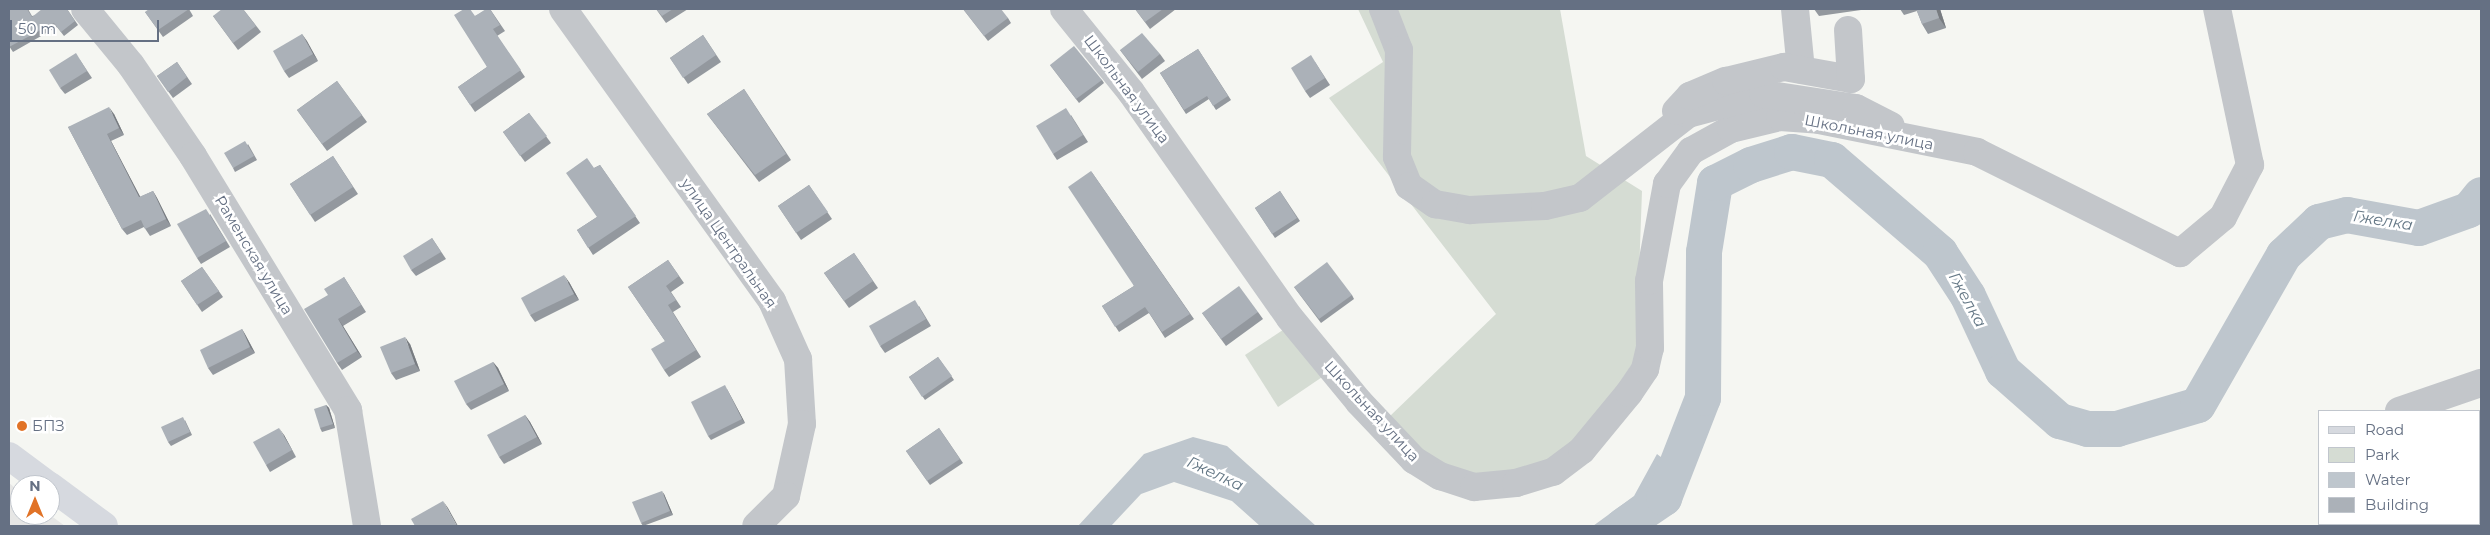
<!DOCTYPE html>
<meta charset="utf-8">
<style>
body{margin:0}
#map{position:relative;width:2490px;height:535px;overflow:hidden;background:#f5f6f2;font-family:Montserrat,sans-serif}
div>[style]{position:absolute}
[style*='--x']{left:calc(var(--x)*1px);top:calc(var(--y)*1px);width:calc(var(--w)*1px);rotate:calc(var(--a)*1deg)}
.built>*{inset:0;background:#e6e6e5}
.green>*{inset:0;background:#d5dcd3}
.water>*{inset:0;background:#bec6cd}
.river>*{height:36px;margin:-18px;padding:0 18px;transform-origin:18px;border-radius:18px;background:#bec6cd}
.minor>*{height:28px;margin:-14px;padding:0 14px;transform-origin:14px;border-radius:14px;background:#c3c6ca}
.major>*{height:28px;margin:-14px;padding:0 14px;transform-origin:14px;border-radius:14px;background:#d6d9df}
.wall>*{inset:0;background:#93989e}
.shaded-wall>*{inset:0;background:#787c81}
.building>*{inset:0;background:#abb1b8}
.dots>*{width:14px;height:14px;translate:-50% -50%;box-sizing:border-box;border:2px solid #fff;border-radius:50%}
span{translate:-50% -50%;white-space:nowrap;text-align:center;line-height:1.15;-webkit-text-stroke:5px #fff;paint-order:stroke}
.street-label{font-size:15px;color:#657083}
.poi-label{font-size:15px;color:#657083}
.left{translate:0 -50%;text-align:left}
.water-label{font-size:16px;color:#657886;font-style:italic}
.frame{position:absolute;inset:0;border:10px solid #657083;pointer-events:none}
.legend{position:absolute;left:2318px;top:410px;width:162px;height:115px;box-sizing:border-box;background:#fff;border:1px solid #c1c6cd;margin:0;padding:6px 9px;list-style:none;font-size:15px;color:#657083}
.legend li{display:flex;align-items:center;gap:10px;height:25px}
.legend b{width:25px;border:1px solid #c1c6cd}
.north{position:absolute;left:10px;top:475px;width:50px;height:50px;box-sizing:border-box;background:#fff;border:1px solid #c1c6cd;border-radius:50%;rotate:0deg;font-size:14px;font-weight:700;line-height:20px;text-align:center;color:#657083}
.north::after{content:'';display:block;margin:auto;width:18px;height:22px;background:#e17327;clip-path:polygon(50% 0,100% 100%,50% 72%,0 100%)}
.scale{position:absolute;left:10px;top:20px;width:149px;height:22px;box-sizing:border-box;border:2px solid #657083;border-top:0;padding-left:6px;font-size:15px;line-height:18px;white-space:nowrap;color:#657083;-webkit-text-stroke:4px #fff;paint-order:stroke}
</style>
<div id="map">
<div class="built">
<div style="clip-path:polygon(9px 483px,20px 492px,20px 515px,50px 515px,65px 526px,9px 526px)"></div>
</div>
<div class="green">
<div style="clip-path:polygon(1358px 9px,1560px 9px,1586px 156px,1642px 191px,1636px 358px,1580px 444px,1527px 480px,1440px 469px,1390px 416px,1496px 314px,1329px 98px,1383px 62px)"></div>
<div style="clip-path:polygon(1298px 320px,1334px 369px,1278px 407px,1245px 355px)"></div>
</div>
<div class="water">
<div style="clip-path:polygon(1193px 437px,1227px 446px,1316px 526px,1260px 526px,1232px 501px,1174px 482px,1141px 494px,1111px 526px,1078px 526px,1144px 454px)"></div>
<div style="clip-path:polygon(1657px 454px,1689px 479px,1652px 526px,1593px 526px,1634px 496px)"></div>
</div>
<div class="river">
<div style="--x:1623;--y:526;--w:50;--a:-34.3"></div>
<div style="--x:1664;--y:498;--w:107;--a:-68.7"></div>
<div style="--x:1703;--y:398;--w:146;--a:-89.6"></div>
<div style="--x:1704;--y:252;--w:70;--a:-80.9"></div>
<div style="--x:1715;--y:183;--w:40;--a:-26.6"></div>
<div style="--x:1751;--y:165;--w:43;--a:-17.6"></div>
<div style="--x:1792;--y:152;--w:41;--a:11.3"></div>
<div style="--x:1832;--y:160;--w:143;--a:40.7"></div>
<div style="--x:1940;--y:253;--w:51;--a:56.9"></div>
<div style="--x:1968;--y:296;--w:83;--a:65"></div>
<div style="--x:2003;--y:371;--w:76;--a:41.3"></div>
<div style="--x:2060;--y:421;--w:29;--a:16"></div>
<div style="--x:2088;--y:429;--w:29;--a:0"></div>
<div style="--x:2117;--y:429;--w:84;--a:-16.5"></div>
<div style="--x:2198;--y:405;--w:173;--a:-60.2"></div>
<div style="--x:2284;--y:255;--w:48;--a:-43.3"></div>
<div style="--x:2319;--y:222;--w:29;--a:-14"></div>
<div style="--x:2347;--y:215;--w:73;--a:10.2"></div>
<div style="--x:2419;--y:228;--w:53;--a:-19.8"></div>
<div style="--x:2469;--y:210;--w:19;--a:-51"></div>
</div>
<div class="minor">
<div style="--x:85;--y:9;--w:72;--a:50.6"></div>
<div style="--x:131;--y:65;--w:110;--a:55.7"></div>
<div style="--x:193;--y:156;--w:298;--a:58.6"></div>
<div style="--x:348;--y:410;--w:118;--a:80.7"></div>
<div style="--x:563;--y:9;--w:359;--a:54.4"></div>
<div style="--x:772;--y:301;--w:64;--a:65.9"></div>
<div style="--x:798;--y:359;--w:65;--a:86.5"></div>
<div style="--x:802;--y:424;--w:74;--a:102.5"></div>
<div style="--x:786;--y:496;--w:42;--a:135"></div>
<div style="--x:1064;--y:9;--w:107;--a:51.1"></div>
<div style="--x:1131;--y:92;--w:276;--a:54.9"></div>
<div style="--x:1290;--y:318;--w:109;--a:50.6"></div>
<div style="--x:1359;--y:402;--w:80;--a:46.5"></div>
<div style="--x:1414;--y:460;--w:31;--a:32"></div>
<div style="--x:1440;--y:476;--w:36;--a:18"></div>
<div style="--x:1474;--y:487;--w:42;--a:-5.4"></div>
<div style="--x:1516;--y:483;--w:39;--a:-17"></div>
<div style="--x:1553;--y:472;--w:36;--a:-37"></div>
<div style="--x:1582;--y:450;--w:74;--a:-50.5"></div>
<div style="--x:1629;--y:393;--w:29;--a:-56"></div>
<div style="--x:1645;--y:369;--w:22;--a:-77"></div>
<div style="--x:1650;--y:348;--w:67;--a:-90.9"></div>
<div style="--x:1649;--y:281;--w:99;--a:-79.5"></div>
<div style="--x:1667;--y:184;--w:41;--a:-54"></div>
<div style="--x:1691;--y:151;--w:46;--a:-28.8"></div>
<div style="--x:1731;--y:129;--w:50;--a:-13.8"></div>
<div style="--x:1780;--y:117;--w:39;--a:4"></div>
<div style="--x:1819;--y:120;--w:161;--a:11.4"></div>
<div style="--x:1977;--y:152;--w:227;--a:26.5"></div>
<div style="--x:2180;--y:253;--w:56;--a:-39.9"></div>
<div style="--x:2223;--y:217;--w:59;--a:-62.6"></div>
<div style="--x:2250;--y:165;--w:159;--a:-101.9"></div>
<div style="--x:1383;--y:9;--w:44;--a:68.7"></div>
<div style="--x:1399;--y:50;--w:107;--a:91.1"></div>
<div style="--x:1397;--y:157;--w:31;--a:68"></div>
<div style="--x:1409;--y:186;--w:32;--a:35"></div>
<div style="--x:1435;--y:204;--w:36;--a:10"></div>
<div style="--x:1470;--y:210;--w:75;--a:-3.1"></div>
<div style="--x:1545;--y:206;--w:36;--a:-13"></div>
<div style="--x:1580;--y:198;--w:137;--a:-37.9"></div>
<div style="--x:1688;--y:114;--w:78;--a:-14.9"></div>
<div style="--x:1763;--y:94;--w:94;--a:8.6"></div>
<div style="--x:1856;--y:108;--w:39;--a:27"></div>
<div style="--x:1795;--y:9;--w:61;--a:84.4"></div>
<div style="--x:1676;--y:111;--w:21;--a:-47"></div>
<div style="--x:1690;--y:96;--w:39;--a:-23"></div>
<div style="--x:1726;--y:81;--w:60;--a:-13.6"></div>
<div style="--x:1784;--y:67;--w:68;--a:10.2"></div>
<div style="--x:1851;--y:79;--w:49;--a:-93.5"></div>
<div style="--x:2399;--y:411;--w:87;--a:-18.9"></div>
</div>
<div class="major">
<div style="--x:9;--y:456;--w:49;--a:36.6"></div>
<div style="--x:50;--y:486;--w:67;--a:36.5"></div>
</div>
<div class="wall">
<div style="clip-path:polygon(9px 9px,28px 9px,32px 16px,67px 9px,78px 25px,64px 36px,57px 27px,13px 52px,9px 46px)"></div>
<div style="clip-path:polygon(189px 9px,193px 16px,163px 37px,145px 12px)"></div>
<div style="clip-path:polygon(243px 9px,261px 32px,238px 50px,213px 16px)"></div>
<div style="clip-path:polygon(490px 9px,505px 31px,497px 36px,525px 77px,475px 112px,458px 87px,487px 67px,475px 16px)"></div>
<div style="clip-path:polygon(656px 9px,688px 9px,666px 23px)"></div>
<div style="clip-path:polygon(963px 9px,1008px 18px,1011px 23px,988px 41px)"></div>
<div style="clip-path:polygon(1135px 9px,1176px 9px,1150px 29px)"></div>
<div style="clip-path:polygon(1814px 9px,1861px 9px,1861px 10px,1819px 16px)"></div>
<div style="clip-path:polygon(1900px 9px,1940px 9px,1946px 28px,1928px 34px,1922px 24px,1917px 11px,1904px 15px)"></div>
<div style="clip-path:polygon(302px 34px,318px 61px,289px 78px,284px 71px)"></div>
<div style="clip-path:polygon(703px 35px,721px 62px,688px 84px,670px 58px)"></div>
<div style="clip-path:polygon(1198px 49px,1231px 100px,1216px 110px,1209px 99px,1186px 114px,1160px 73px)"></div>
<div style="clip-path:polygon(1120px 50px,1160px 54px,1165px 61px,1142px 79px)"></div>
<div style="clip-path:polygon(80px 60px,92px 78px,65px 94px,60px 88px)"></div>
<div style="clip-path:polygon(177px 62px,192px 84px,173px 98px,157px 76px)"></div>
<div style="clip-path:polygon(1315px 62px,1330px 85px,1310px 98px,1305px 91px)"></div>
<div style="clip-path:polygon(1050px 65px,1102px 80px,1104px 83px,1079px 103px)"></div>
<div style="clip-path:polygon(337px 81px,367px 122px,327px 151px,297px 110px)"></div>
<div style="clip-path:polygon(744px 89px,791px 160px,759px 182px,707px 114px)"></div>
<div style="clip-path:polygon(529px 113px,551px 143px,525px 162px,503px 132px)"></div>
<div style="clip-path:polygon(114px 114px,124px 135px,111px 141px,140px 197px,153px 191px,157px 198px,171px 226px,150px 236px,144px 227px,127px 235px,122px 229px,68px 127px)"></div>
<div style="clip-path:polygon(1071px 115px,1088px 142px,1057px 160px,1053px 154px)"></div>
<div style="clip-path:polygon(248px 144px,257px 160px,235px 172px,233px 168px)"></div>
<div style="clip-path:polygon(333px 156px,358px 194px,315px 222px,290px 184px)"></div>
<div style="clip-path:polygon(600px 165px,640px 223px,593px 255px,577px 230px,597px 217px,594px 168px)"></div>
<div style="clip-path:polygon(1091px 171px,1194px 319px,1165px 338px,1149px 313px,1119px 332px,1102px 306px,1134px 286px)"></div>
<div style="clip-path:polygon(809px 185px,832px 219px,801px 240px,778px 206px)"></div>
<div style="clip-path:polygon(1280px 191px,1300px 221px,1275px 238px,1255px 208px)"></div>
<div style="clip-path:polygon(210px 214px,230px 247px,201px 264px,197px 258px)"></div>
<div style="clip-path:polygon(432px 238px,446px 259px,416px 276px,411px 270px)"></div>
<div style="clip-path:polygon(854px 253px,878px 288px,849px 308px,824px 273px)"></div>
<div style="clip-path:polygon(668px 260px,684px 283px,671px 292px,681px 307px,673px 312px,701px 357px,669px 377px,664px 370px,665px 341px,628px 287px)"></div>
<div style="clip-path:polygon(202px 267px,223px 297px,202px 312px,181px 281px)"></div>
<div style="clip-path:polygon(344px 277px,366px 312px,343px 326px,362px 357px,342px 370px,337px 363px,328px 295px)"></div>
<div style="clip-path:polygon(569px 282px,579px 300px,535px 322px,530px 315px)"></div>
<div style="clip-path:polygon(1294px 287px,1352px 295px,1354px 299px,1321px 323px)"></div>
<div style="clip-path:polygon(919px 306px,931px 326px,885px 353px,880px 346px)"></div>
<div style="clip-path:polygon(1258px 312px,1263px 319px,1226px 346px,1202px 313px)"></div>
<div style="clip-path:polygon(242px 329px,246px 336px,255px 353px,213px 375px,208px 368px)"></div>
<div style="clip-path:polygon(410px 344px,420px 371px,396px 380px,391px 373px)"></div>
<div style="clip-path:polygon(938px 357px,954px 380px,925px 400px,909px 377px)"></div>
<div style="clip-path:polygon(493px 362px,498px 368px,509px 391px,471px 410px,466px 404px)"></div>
<div style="clip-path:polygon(727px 389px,745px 423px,711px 440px,708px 436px)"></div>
<div style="clip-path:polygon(326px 405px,329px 408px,335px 428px,322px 432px,320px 428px)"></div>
<div style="clip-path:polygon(525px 415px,530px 422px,542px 444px,504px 464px,499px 457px)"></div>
<div style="clip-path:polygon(185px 420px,192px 435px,171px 446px,168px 442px)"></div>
<div style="clip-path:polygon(939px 428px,963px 463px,930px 485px,906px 451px)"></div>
<div style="clip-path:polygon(284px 435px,296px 457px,270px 472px,266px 465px)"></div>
<div style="clip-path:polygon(2479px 458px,2481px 462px,2481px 500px,2479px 502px)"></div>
<div style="clip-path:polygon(664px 494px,673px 515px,643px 526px,641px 523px)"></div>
<div style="clip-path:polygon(2345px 524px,2364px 524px,2359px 526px,2346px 526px)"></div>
</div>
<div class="shaded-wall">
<div style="clip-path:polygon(1936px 9px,1940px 9px,1946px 28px,1939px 18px)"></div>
<div style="clip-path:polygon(302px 34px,307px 41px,318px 61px,313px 54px)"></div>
<div style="clip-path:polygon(109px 107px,114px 114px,124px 135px,119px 128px)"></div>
<div style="clip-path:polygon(107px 134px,111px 141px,144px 204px,139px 197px)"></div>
<div style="clip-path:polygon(153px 191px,157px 198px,171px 226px,166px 219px)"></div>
<div style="clip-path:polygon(564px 275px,569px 282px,579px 300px,574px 294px)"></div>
<div style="clip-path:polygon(338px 319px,343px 326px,362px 357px,357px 351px)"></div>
<div style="clip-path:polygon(242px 329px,246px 336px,255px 353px,250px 347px)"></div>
<div style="clip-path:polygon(405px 337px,410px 344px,420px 371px,415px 364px)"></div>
<div style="clip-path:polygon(493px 362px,498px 368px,509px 391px,504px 384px)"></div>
<div style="clip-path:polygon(725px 385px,727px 389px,745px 423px,742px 419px)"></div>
<div style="clip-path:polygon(326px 405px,329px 408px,335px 428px,333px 424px)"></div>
<div style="clip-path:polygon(525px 415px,530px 422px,542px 444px,537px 437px)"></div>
<div style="clip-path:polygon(279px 428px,284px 435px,296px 457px,292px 450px)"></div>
<div style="clip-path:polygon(662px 491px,664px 494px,673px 515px,670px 511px)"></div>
<div style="clip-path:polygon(443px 501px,448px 508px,458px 526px,457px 526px)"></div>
</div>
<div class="building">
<div style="clip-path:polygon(9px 9px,27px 9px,32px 17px,42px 9px,67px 9px,75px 21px,61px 32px,54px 23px,9px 47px)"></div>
<div style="clip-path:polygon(149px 9px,189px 9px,158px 30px,145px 12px)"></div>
<div style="clip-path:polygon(222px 9px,243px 9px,256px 26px,233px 43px,213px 16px)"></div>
<div style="clip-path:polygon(464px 9px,470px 9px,475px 16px,486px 9px,490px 9px,500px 25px,493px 29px,521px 70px,470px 105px,458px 87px,487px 67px,454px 15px)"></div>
<div style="clip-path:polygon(656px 9px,673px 9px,662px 16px)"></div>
<div style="clip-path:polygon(963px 9px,1001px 9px,1008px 18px,984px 36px)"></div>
<div style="clip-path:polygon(1135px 9px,1163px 9px,1145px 22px)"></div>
<div style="clip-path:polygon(1916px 9px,1936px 9px,1939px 18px,1922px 24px)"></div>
<div style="clip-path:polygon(1142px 33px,1160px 54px,1138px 72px,1120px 50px)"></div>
<div style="clip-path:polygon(302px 34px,313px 54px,284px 71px,273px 51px)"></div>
<div style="clip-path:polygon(703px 35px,716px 55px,683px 78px,670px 58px)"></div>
<div style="clip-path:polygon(1074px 46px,1102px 80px,1076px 99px,1050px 65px)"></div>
<div style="clip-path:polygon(1198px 49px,1228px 96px,1213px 106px,1207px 96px,1184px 110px,1160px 73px)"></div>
<div style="clip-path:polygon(76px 53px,87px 71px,60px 88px,49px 70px)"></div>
<div style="clip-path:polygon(1311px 55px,1325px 78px,1305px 91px,1291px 68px)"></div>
<div style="clip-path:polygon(177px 62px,187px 77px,168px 92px,157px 76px)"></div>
<div style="clip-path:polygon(337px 81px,362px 115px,322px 144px,297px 110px)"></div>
<div style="clip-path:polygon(744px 89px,786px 154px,755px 175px,707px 114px)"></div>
<div style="clip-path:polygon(109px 107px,119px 128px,107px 134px,139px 197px,153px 191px,166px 219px,145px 229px,141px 220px,122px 229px,68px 127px)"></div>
<div style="clip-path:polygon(1066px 108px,1083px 135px,1053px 154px,1036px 126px)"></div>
<div style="clip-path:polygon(529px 113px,547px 136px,520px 156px,503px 132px)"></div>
<div style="clip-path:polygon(245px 141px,254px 156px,233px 168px,224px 153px)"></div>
<div style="clip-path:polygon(333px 156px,353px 187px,310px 215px,290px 184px)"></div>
<div style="clip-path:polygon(587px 158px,594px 168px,600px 165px,636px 216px,588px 248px,577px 230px,597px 217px,566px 173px)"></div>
<div style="clip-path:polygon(1091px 171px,1190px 314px,1162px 332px,1145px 307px,1115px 327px,1102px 306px,1134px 286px,1068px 187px)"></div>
<div style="clip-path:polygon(809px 185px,828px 212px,796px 233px,778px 206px)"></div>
<div style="clip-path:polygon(1280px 191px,1297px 218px,1272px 234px,1255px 208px)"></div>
<div style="clip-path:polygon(206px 209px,226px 241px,197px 258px,177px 224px)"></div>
<div style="clip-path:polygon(432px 238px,441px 252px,411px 270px,403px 256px)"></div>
<div style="clip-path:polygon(854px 253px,873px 281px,844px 301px,824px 273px)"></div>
<div style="clip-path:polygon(668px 260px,679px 276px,666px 286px,676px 300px,668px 305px,696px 350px,664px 370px,651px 349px,665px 341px,628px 287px)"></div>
<div style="clip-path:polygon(1327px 262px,1352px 295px,1319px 319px,1294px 287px)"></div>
<div style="clip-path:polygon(202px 267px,219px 291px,197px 305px,181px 281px)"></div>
<div style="clip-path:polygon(564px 275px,574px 294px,530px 315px,521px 298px)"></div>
<div style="clip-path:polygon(344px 277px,361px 305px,338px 319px,357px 351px,337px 363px,304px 309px,328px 295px,324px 289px)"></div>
<div style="clip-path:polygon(1239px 286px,1258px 312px,1221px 339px,1202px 313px)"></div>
<div style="clip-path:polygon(915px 300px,926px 319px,880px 346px,869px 326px)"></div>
<div style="clip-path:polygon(242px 329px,250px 347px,208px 368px,200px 350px)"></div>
<div style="clip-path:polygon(405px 337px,415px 364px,391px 373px,380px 347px)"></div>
<div style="clip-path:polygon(938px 357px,952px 376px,922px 397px,909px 377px)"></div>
<div style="clip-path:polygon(493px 362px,504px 384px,466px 404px,454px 381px)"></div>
<div style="clip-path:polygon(725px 385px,742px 419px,708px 436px,691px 402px)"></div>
<div style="clip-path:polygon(326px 405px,333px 424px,320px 428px,314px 409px)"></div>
<div style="clip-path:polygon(525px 415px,537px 437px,499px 457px,487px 435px)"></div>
<div style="clip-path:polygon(183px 417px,190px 432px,168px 442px,161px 427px)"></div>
<div style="clip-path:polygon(279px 428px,292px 450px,266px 465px,253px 442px)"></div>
<div style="clip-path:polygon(939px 428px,960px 459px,927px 481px,906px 451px)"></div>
<div style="clip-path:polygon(2479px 459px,2481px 463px,2481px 491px,2479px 492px)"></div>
<div style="clip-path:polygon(662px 491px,670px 511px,641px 523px,632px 502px)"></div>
<div style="clip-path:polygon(443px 501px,457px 526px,415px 526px,411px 519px)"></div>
</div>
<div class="dots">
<div style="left:22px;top:426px;background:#e17327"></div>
</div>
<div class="street-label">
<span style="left:1127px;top:89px;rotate:53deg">Школьная улица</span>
<span style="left:1869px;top:132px;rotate:11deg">Школьная улица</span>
<span style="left:729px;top:243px;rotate:55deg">улица Центральная</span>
<span style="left:254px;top:255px;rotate:59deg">Раменская улица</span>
<span style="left:1372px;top:411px;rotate:47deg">Школьная улица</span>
</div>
<div class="poi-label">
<span class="left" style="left:32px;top:426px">БПЗ</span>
</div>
<div class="water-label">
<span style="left:2383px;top:221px;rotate:9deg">Гжелка</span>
<span style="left:1967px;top:300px;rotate:61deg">Гжелка</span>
<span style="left:1215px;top:474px;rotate:25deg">Гжелка</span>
</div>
<div class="frame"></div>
<ul class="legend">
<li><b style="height:6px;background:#d6d9df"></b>Road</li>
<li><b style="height:14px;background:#d5dcd3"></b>Park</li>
<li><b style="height:14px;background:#bec6cd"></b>Water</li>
<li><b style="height:14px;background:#abb1b8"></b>Building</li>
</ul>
<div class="north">N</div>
<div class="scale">50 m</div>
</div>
